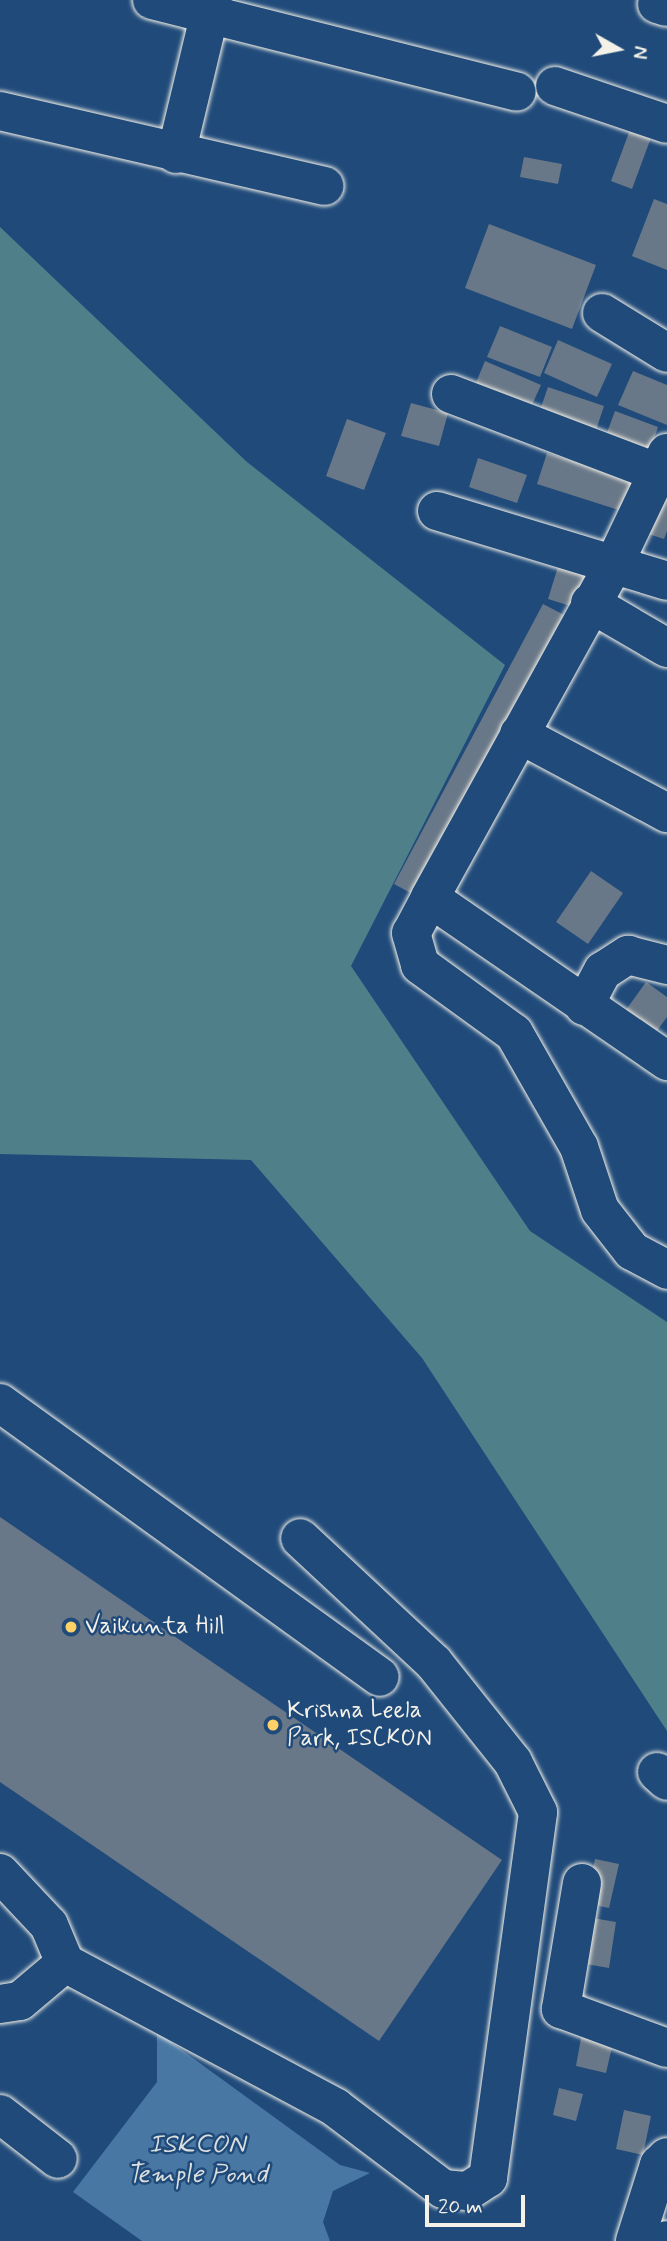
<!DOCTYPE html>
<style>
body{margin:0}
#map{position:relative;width:667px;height:2241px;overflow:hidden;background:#1f4a7a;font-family:Mynerve,sans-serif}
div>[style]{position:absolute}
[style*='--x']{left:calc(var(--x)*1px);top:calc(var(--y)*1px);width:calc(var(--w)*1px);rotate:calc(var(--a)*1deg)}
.green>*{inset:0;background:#4f808a}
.water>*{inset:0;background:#4877a4}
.building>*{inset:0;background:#697888}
.roads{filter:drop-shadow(0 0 2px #f4f1e8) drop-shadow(0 0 2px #f4f1e8)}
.minor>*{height:38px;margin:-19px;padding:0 19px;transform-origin:19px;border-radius:19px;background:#1f4a7a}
.dots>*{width:19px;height:19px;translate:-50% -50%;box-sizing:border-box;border:4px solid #1f4a7a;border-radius:50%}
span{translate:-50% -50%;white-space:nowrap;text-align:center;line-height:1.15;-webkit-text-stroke:5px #1f4a7a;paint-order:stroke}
.poi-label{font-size:24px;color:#f4f1e8}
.left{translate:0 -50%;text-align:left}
.water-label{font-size:26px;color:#dadfde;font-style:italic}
.north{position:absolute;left:583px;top:14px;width:70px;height:70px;-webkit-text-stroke:5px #1f4a7a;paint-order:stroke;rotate:99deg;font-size:19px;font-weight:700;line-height:28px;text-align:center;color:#f4f1e8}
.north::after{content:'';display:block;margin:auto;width:24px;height:32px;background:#f4f1e8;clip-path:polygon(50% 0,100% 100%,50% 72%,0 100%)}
.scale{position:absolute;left:425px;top:2195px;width:100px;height:32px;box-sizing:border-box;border:4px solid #f4f1e8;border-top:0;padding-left:9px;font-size:21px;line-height:24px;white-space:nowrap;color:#f4f1e8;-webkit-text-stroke:5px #1f4a7a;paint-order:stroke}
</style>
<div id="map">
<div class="green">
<div style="clip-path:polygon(0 227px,247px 462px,505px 665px,351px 966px,530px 1231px,667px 1322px,667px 1731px,422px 1358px,251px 1160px,0 1154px)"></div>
</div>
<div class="water">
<div style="clip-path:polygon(157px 2032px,340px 2165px,370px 2173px,333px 2191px,323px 2222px,330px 2241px,142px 2241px,73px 2192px,157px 2082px)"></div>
</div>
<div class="building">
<div style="clip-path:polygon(631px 127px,652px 135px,632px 189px,611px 181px)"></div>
<div style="clip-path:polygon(524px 157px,562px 164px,558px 184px,520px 177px)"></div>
<div style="clip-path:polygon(654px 199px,667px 204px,667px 270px,632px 256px)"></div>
<div style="clip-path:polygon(489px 224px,596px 265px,572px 329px,465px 288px)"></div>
<div style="clip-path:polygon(500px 326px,552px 347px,540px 377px,487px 357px)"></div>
<div style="clip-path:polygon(558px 340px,612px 364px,597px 397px,544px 373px)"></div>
<div style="clip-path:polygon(485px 361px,541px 385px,527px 416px,472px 392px)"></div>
<div style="clip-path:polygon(633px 371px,667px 385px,667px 425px,618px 405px)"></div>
<div style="clip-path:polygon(548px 387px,604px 406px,594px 436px,538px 416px)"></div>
<div style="clip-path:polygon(411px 403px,448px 413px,439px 446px,401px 436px)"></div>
<div style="clip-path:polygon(615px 411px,658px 427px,649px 454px,605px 438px)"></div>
<div style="clip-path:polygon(347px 419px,386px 433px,364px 490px,326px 476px)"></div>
<div style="clip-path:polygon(547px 453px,638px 482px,628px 513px,537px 484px)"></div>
<div style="clip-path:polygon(478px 458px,527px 475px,517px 503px,469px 487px)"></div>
<div style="clip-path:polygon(667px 490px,667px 531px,664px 539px,642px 532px)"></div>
<div style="clip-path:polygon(561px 557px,590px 566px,577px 608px,548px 599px)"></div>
<div style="clip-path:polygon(543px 604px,568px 617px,420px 898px,394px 884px)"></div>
<div style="clip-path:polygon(591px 871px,623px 893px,588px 944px,556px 922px)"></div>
<div style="clip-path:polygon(646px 982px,667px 997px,667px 1017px,654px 1035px,623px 1014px)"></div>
<div style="clip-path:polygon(0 1517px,502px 1860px,379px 2041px,0 1782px)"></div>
<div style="clip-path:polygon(595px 1859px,619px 1864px,609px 1908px,585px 1903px)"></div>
<div style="clip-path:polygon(587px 1917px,616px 1922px,609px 1968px,580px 1963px)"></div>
<div style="clip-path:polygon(583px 2027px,615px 2034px,606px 2073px,576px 2066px)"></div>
<div style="clip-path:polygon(559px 2088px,583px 2094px,576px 2121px,553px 2115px)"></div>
<div style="clip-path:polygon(624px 2110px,651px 2116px,643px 2155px,616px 2149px)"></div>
</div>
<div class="roads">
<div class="minor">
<div style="--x:152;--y:0;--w:376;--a:14.1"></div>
<div style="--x:657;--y:4;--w:10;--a:17"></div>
<div style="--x:555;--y:86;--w:118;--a:18.7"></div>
<div style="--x:0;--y:111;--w:333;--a:13"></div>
<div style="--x:176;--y:154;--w:158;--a:-76.5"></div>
<div style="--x:602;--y:313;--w:76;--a:31.6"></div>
<div style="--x:451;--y:394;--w:231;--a:20.8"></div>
<div style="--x:667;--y:453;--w:123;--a:115.5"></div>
<div style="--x:614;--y:564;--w:381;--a:118.9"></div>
<div style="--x:430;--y:898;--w:288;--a:34.5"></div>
<div style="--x:437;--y:511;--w:240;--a:16.9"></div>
<div style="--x:590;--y:603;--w:89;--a:30.3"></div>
<div style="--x:519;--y:734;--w:168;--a:28.1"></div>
<div style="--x:430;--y:898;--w:40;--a:118"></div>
<div style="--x:411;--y:933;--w:33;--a:74"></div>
<div style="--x:420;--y:965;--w:116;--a:35.9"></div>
<div style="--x:514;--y:1033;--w:131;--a:60.3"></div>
<div style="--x:579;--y:1147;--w:66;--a:71.6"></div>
<div style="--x:600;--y:1210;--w:52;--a:52"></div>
<div style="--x:632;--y:1251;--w:40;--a:28"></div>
<div style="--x:584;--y:1006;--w:40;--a:-62"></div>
<div style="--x:603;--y:971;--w:30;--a:-33"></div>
<div style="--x:628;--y:955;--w:40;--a:14.4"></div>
<div style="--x:0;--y:1403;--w:468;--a:35.8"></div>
<div style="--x:657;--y:1772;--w:13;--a:42"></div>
<div style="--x:0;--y:1873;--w:71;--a:46.7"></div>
<div style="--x:49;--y:1925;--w:41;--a:67.2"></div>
<div style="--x:65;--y:1963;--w:307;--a:28.1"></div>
<div style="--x:336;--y:2108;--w:134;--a:37.1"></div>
<div style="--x:443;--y:2189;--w:25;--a:5"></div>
<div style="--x:468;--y:2191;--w:24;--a:-33"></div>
<div style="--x:488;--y:2178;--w:369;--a:-82.2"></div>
<div style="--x:538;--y:1812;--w:56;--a:-116.6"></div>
<div style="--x:513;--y:1762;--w:127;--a:-128.6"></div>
<div style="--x:434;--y:1663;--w:183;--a:-137"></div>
<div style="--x:582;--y:1883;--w:128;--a:99.5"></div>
<div style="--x:561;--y:2009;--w:113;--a:20.2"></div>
<div style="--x:0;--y:2004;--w:20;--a:-9"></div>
<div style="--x:20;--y:2001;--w:59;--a:-40.2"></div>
<div style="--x:0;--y:2114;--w:73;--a:37.8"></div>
<div style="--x:635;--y:2241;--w:80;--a:-72.5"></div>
<div style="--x:659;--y:2165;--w:11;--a:-45"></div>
<div style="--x:666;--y:2241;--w:1;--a:-45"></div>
</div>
</div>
<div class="dots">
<div style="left:71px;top:1627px;background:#ffd166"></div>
<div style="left:273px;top:1725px;background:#ffd166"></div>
</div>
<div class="poi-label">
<span class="left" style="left:85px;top:1627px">Vaikunta Hill</span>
<span class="left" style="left:287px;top:1725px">Krishna Leela<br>Park, ISCKON</span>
</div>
<div class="water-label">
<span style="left:197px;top:2161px">ISKCON<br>Temple Pond</span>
</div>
<div class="north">N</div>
<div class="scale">20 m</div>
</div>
